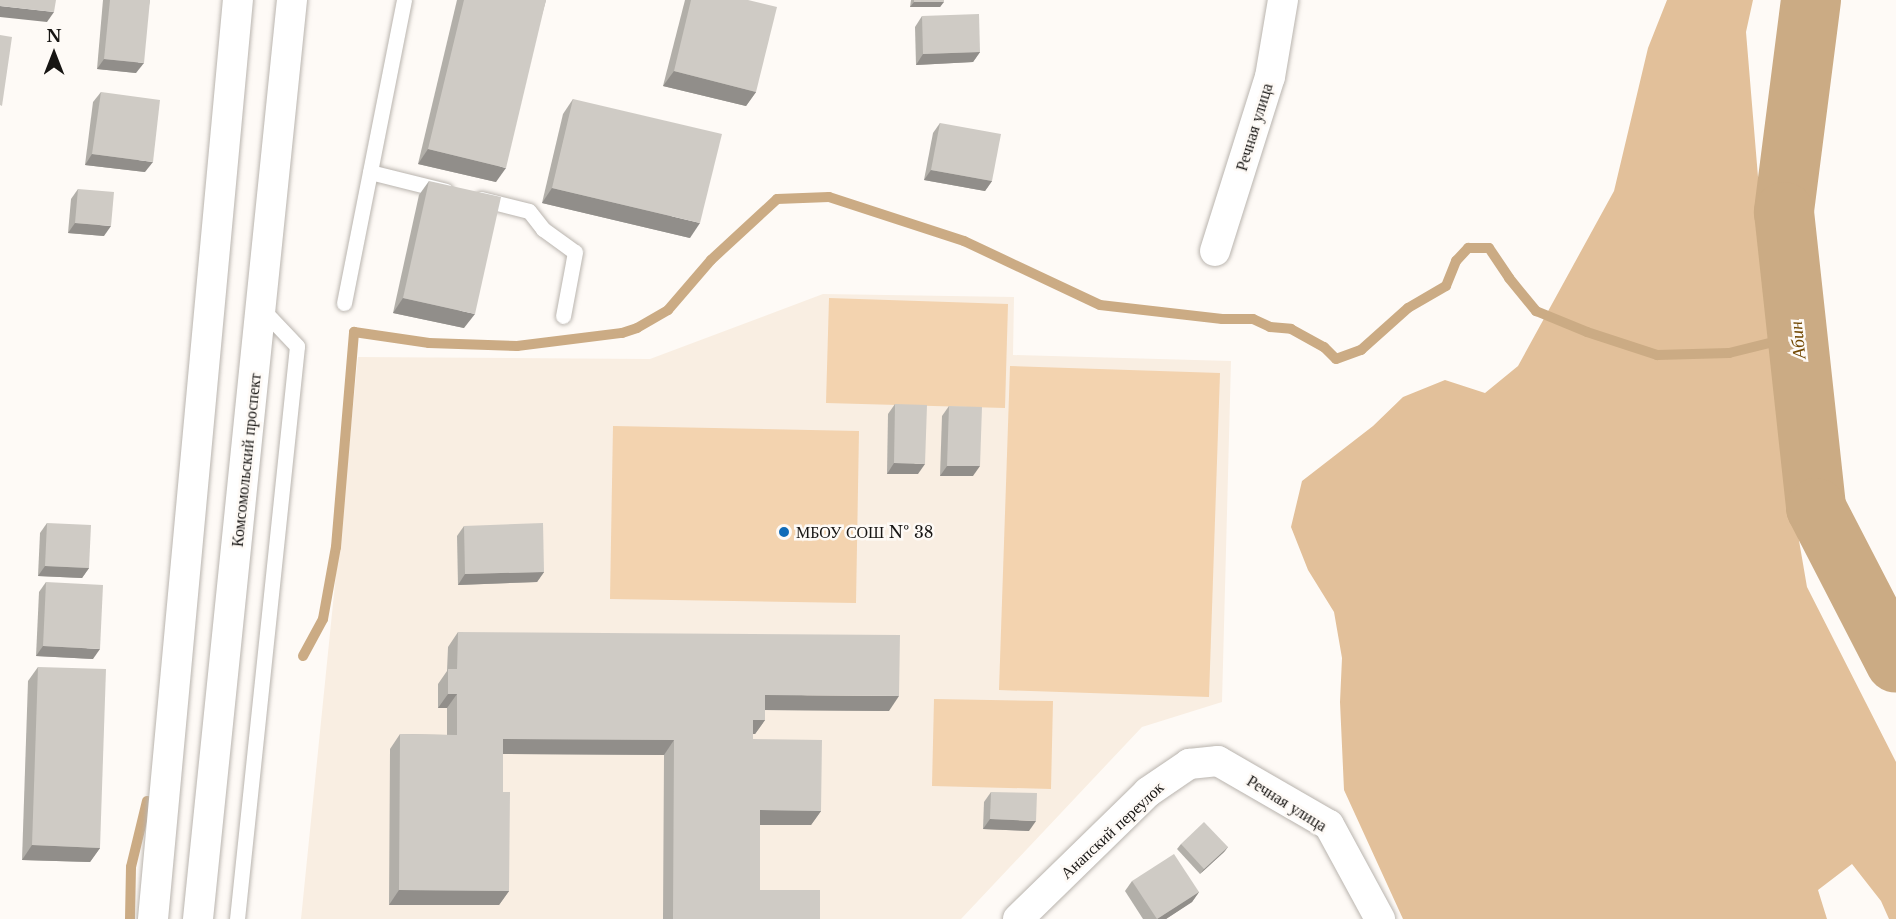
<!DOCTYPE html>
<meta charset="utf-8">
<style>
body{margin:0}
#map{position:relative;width:1896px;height:919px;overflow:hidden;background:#fefaf6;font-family:"Libre Baskerville",serif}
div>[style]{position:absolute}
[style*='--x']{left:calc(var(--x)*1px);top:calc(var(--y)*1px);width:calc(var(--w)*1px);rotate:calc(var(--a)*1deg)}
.built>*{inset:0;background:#f9eee2}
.green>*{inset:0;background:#f3d3af}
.forest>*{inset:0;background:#e2c09a}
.stream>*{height:10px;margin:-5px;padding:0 5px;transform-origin:5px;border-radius:5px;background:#cbab84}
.river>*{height:60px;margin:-30px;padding:0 30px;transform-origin:30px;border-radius:30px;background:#cbab84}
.roads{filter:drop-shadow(0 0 2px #b9b4ae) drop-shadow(0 0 2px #b9b4ae)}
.service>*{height:15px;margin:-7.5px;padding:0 7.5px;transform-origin:7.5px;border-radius:7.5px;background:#fff}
.minor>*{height:30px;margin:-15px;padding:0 15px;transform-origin:15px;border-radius:15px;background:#fff}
.wall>*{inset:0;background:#b2afa9}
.shaded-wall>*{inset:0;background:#918e8a}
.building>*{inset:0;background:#cfcbc5}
.dots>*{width:16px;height:16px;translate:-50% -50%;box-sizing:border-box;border:3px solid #fefaf6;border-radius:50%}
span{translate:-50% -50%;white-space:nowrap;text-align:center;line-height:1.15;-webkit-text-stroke:5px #fefaf6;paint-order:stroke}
.street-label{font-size:16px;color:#171513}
.poi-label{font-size:16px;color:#171513}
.left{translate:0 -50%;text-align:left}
.water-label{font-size:18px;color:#714700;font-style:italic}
.north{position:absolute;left:24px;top:24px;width:60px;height:60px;-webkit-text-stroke:4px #fefaf6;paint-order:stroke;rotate:0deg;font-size:16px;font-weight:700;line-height:24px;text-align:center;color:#171513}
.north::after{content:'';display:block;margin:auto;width:21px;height:27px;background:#171513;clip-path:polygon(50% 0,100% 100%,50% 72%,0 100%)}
</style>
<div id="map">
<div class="built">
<div style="clip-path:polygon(823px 294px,1014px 297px,1013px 355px,1231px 361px,1222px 702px,1142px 727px,961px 919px,301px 919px,358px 357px,650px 359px)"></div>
</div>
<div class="green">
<div style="clip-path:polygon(829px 298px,1008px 304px,1005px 408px,826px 403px)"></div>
<div style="clip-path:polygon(1010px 366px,1220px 373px,1209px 697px,999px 690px)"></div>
<div style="clip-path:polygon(613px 426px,859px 431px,856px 603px,610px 599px)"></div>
<div style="clip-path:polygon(934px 699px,1053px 701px,1051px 789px,932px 786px)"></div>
</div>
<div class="forest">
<div style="clip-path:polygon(1667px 0,1753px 0,1746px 32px,1778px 418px,1807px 587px,1896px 762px,1896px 919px,1889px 919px,1881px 901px,1852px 864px,1818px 890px,1827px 919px,1403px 919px,1344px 790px,1340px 702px,1342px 658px,1334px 612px,1308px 570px,1291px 527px,1302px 481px,1373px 426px,1403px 397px,1445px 380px,1485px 393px,1518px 366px,1614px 191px,1648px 48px)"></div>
</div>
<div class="stream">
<div style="--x:303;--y:656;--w:42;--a:-61.6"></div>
<div style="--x:323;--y:619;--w:73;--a:-79.8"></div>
<div style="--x:336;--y:547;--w:216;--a:-85.2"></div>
<div style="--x:354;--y:332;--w:76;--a:8.3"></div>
<div style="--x:429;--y:343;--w:88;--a:2"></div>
<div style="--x:517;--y:346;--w:106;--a:-7.1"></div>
<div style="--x:622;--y:333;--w:16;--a:-18"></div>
<div style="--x:637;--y:328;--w:36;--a:-30"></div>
<div style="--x:668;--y:310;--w:66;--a:-49.3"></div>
<div style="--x:711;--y:260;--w:90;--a:-42.7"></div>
<div style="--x:777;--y:199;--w:52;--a:-2.2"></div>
<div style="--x:829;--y:197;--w:142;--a:18.1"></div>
<div style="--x:964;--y:241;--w:150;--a:25.2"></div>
<div style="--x:1100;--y:305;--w:123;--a:6.5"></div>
<div style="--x:1222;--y:319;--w:31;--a:0"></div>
<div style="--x:1253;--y:319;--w:19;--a:25"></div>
<div style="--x:1270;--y:327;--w:21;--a:5"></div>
<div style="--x:1291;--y:329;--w:38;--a:29"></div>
<div style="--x:1324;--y:347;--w:17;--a:45"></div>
<div style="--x:1336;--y:359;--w:27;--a:-20"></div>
<div style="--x:1361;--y:350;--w:63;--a:-41.8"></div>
<div style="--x:1408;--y:308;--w:44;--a:-30.1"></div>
<div style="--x:1446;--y:286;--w:27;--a:-68"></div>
<div style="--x:1456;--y:261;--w:18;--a:-47"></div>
<div style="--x:1468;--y:248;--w:21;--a:0"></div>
<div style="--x:1489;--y:248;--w:36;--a:56"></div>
<div style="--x:1509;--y:278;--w:43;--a:50.7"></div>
<div style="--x:1536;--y:311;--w:55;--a:22.4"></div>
<div style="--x:1587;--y:332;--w:74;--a:18.2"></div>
<div style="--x:1657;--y:355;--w:72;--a:-1.6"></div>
<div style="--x:1729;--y:353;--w:71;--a:-13.8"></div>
<div style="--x:130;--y:919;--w:52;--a:-88.9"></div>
<div style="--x:131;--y:867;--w:68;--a:-76.4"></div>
</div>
<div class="river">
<div style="--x:1811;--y:0;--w:214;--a:97.3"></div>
<div style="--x:1784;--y:212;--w:298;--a:83.8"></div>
<div style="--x:1816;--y:508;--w:174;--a:62.7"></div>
</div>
<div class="roads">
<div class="service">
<div style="--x:370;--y:172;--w:78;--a:14"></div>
<div style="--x:481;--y:199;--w:49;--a:14"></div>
<div style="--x:529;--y:211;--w:23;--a:52"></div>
<div style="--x:543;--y:229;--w:39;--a:36"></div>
<div style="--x:575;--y:252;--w:65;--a:100.6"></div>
<div style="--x:344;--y:303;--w:309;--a:-78.8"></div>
<div style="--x:237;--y:919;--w:576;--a:-84.02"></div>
<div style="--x:297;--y:346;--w:52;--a:-133.5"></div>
</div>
<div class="minor">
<div style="--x:1215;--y:251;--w:182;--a:-72.5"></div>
<div style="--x:1270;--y:77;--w:78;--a:-80.4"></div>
<div style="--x:153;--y:919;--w:923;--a:-84.72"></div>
<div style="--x:198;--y:919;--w:924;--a:-84.16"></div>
<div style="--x:1018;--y:919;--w:182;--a:-44.3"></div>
<div style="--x:1148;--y:792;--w:50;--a:-34.3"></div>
<div style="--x:1189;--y:764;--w:29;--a:-6"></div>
<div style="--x:1218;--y:761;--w:128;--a:30"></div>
<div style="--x:1329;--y:825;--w:107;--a:61.5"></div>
</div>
</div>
<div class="wall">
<div style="clip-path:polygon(103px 0,150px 0,136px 73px,97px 69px)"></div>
<div style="clip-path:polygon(457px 0,546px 0,496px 182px,418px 164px)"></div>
<div style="clip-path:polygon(685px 0,748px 0,756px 92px,746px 106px,663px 86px)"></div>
<div style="clip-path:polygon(911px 0,944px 0,940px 7px,910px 7px)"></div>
<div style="clip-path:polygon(922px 16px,980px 52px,973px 62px,916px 65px,915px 27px)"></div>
<div style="clip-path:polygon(101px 92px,145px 172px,85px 165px,93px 102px)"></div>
<div style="clip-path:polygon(573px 99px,690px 238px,542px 203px,563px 114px)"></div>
<div style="clip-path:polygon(940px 123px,992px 181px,985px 191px,924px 180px,933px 133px)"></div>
<div style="clip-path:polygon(429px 181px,464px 328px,393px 313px,419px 195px)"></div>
<div style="clip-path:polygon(78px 189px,104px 236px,68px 233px,71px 199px)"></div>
<div style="clip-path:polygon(895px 404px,918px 474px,887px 474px,888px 414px)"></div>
<div style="clip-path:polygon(949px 406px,973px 476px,940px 476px,942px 416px)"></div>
<div style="clip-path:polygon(47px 523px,89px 568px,82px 578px,38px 576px,40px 533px)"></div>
<div style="clip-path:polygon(464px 526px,544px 572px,537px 582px,458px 585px,457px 536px)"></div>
<div style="clip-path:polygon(46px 582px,93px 659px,36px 656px,39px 592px)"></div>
<div style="clip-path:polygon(458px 632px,889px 711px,765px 710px,765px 720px,755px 734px,753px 734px,753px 739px,821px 811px,811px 825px,760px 825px,760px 890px,820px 919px,663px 919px,664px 755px,503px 754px,503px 792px,509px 891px,499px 905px,389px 905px,390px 749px,400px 734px,447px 735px,447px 708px,438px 708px,438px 684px,447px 671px,448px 647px)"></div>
<div style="clip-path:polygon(38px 667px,100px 848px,90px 862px,22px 860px,28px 681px)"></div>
<div style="clip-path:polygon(991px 792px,1029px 831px,983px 829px,984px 802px)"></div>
<div style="clip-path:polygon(1181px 844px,1228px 847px,1224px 852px,1200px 874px,1177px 849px)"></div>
<div style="clip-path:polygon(1132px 881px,1199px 892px,1192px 902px,1166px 919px,1143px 919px,1125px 891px)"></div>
</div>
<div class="shaded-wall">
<div style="clip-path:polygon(914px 2px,944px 2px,940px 7px,910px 7px)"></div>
<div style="clip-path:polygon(0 6px,54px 12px,47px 22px,0 17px)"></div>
<div style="clip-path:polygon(980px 52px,973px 62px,916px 65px,923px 54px)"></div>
<div style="clip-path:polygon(104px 59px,144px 63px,136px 73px,97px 69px)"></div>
<div style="clip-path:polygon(674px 71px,756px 92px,746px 106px,663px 86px)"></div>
<div style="clip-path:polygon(428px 149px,506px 168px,496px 182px,418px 164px)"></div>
<div style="clip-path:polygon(92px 154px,153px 162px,145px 172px,85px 165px)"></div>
<div style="clip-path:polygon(931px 170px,992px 181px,985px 191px,924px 180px)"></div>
<div style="clip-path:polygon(552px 188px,700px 223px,690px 238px,542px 203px)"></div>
<div style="clip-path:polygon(75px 223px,111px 226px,104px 236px,68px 233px)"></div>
<div style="clip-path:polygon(403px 298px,475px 314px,464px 328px,393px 313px)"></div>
<div style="clip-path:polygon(894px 463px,925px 464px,918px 474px,887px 474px)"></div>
<div style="clip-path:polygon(947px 466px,980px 466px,973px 476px,940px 476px)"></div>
<div style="clip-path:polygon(45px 566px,89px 568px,82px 578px,38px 576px)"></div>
<div style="clip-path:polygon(544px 572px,537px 582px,458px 585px,465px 574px)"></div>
<div style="clip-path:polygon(43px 646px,100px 649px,93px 659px,36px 656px)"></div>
<div style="clip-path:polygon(448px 694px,457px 694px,447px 708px,438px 708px)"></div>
<div style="clip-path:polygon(765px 695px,899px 696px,889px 711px,755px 710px)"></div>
<div style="clip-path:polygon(753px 720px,765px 720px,755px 734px,743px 734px)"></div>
<div style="clip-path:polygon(503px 739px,674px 740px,664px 755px,493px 754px)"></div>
<div style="clip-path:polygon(760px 810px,821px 811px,811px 825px,750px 825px)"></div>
<div style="clip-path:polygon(990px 819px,1036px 821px,1029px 831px,983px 829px)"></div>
<div style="clip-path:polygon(32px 845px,100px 848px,90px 862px,22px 860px)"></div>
<div style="clip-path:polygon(1228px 847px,1224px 852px,1200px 874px,1204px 869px)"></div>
<div style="clip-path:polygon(399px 890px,509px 891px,499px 905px,389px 905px)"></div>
<div style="clip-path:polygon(1199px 892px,1192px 902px,1166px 919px,1157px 919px)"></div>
</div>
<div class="building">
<div style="clip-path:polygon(0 0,56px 0,54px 12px,0 6px)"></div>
<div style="clip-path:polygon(110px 0,150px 0,144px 63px,104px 59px)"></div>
<div style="clip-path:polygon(464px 0,546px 0,506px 168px,428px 149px)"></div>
<div style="clip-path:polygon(691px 0,748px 0,777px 7px,756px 92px,674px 71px)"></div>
<div style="clip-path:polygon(914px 0,944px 0,944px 2px,914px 2px)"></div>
<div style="clip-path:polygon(979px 14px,980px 52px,923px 54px,922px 16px)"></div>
<div style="clip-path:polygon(0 35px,12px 37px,2px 106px,0 105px)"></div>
<div style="clip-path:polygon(101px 92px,160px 100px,153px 162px,92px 154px)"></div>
<div style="clip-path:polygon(573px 99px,722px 134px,700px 223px,552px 188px)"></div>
<div style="clip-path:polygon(940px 123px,1001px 134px,992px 181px,931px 170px)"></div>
<div style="clip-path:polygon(429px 181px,501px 197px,475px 314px,403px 298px)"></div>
<div style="clip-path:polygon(78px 189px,114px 192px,111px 226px,75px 223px)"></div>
<div style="clip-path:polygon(895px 404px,927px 405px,925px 464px,894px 463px)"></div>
<div style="clip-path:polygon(949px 406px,982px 407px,980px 466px,947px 466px)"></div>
<div style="clip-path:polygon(47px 523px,91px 525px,89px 568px,45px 566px)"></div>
<div style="clip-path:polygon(543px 523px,544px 572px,465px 574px,464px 526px)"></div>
<div style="clip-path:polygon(46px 582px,103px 585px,100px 649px,43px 646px)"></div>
<div style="clip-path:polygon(458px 632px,900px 635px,899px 696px,765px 695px,765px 720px,753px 720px,753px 739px,822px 740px,821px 811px,760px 810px,760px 890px,820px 890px,820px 919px,673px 919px,674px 740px,503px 739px,503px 792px,510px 792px,509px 891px,399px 890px,400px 734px,457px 735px,457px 694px,448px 694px,448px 669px,457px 669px)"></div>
<div style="clip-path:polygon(38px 667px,106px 669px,100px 848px,32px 845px)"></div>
<div style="clip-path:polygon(991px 792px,1037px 793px,1036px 821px,990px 819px)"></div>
<div style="clip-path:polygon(1204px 822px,1228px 847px,1204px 869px,1181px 844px)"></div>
<div style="clip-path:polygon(1174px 854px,1199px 892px,1157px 919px,1132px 881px)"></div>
</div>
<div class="dots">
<div style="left:784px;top:532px;background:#106bb8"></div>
</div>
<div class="street-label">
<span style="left:1254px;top:127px;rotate:-73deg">Речная улица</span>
<span style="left:246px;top:460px;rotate:-84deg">Комсомольский проспект</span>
<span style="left:1287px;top:803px;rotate:32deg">Речная улица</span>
<span style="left:1112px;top:830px;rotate:-43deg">Анапский переулок</span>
</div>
<div class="poi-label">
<span class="left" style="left:796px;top:532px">МБОУ СОШ № 38</span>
</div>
<div class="water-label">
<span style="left:1798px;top:340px;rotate:-96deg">Абин</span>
</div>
<div class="north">N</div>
</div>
